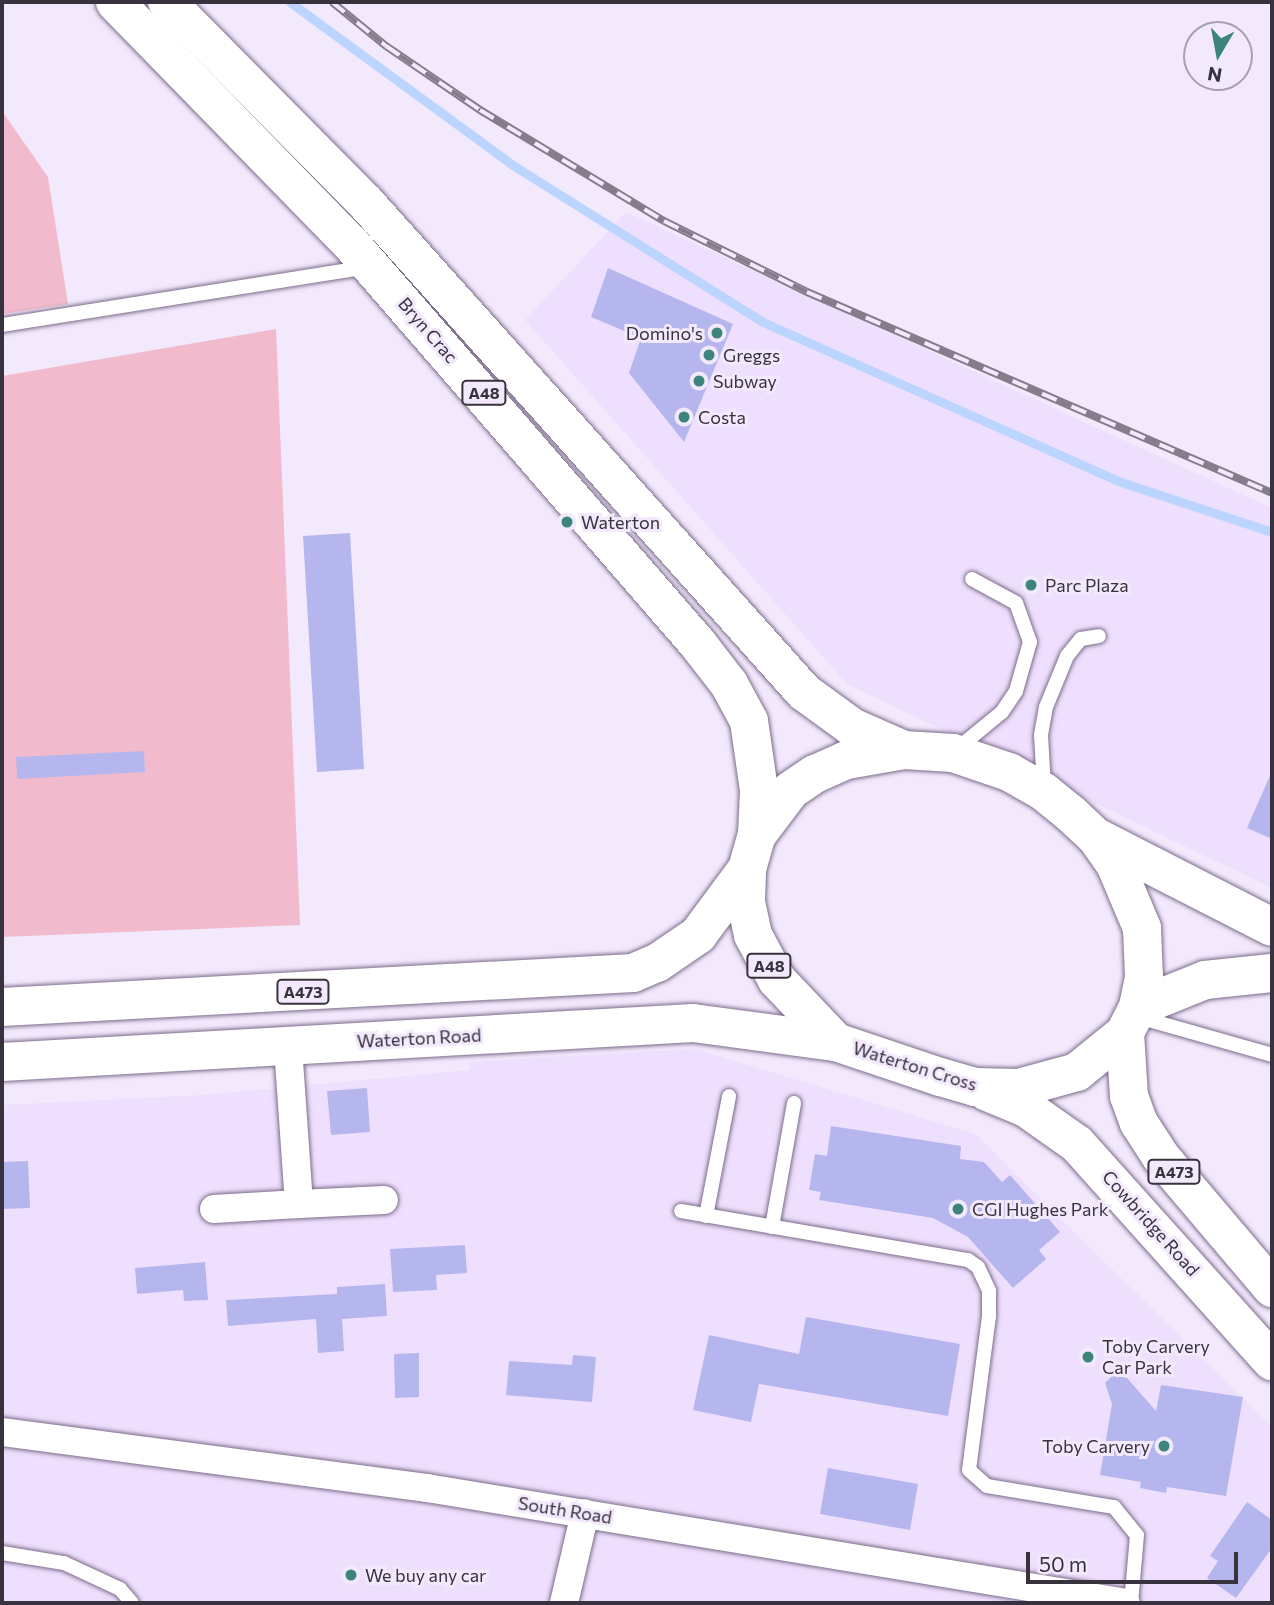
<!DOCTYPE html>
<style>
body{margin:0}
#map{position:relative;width:1274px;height:1605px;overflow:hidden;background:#f3e9fd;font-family:Commissioner,sans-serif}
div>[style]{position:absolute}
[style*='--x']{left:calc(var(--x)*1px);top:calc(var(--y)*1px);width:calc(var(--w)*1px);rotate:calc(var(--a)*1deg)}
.built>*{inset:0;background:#efdffe}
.green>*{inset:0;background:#f2bbcd}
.stream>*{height:9px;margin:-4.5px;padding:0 4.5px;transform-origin:4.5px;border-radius:4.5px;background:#bcd5fe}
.building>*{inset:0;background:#b6b6ef}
.roads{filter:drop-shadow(0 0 2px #7c6c89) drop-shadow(0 0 2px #7c6c89)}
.lane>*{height:14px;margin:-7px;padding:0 7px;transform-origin:7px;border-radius:7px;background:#fff}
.street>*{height:28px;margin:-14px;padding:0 14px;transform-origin:14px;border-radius:14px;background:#fff}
.primary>*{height:38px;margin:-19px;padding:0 19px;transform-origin:19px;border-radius:19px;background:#fff}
.rail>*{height:8px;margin-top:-4px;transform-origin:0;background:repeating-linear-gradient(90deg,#f3e9fd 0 16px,#857c8c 0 32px);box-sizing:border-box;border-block:2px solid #857c8c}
.dots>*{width:19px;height:19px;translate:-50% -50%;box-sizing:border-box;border:4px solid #f3e9fd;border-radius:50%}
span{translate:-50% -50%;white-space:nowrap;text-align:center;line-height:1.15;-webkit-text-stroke:6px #f3e9fd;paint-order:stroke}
.shield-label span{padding:2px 5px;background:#f3e9fd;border:2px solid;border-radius:5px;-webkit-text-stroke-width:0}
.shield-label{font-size:16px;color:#38313e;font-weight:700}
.street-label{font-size:18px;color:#38313e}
.poi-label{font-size:18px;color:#38313e}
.right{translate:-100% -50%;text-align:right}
.left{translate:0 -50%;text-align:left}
.frame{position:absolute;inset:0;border:4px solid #38313e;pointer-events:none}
.north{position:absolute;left:1183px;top:21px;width:70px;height:70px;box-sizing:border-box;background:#f3e9fd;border:2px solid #a89fb1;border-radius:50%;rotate:190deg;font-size:19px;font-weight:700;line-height:28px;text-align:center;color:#38313e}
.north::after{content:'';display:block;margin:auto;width:24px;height:32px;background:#3d847e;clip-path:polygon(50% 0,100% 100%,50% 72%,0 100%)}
.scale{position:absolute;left:1026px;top:1552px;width:212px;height:32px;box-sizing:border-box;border:4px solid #38313e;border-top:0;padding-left:9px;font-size:21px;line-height:24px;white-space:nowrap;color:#38313e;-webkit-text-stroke:5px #f3e9fd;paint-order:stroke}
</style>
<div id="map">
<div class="built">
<div style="clip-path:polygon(626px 212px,1272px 508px,1272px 888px,847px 684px,525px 320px)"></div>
<div style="clip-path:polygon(696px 1049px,975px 1134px,1272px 1427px,1272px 1603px,2px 1603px,2px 1105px,202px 1095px,469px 1070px,470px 1062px)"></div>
</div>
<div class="green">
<div style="clip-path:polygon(2px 111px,48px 177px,68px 304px,2px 314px)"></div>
<div style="clip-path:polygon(276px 329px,300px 925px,2px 937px,2px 376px)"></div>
</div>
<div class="stream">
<div style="--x:290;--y:2;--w:274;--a:36.2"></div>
<div style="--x:511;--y:164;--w:297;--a:32.1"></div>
<div style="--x:763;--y:322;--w:392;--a:24.1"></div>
<div style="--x:1121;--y:482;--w:159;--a:18.3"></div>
</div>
<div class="building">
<div style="clip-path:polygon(608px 268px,733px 324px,684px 442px,629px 373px,641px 338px,591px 317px)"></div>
<div style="clip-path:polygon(350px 533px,364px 769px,317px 772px,303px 536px)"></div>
<div style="clip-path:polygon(144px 751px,145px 772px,17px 779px,16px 757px)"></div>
<div style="clip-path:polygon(1272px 771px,1272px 839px,1247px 828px)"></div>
<div style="clip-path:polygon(367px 1088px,370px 1132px,331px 1135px,327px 1091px)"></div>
<div style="clip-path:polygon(831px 1126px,961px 1146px,960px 1159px,984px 1162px,1002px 1182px,1010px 1175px,1060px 1232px,1039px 1250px,1046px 1259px,1013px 1288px,968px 1237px,933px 1218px,819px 1200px,821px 1192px,809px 1190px,815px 1154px,827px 1156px)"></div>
<div style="clip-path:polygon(28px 1161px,30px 1208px,2px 1209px,2px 1162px)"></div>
<div style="clip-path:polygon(465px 1245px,467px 1273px,436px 1275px,437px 1290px,393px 1292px,390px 1249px)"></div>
<div style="clip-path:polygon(205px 1262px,208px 1300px,184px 1301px,183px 1290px,137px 1294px,135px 1268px)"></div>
<div style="clip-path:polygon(385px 1284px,387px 1316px,342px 1319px,344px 1351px,318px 1353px,316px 1319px,228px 1326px,226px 1300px,337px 1294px,337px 1287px)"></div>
<div style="clip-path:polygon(806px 1317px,960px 1344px,948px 1416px,759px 1384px,751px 1422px,693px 1410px,709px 1335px,799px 1354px)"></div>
<div style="clip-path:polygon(419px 1353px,419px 1397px,395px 1398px,394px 1354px)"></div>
<div style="clip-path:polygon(573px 1355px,596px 1357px,592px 1402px,506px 1395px,509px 1361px,572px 1365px)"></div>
<div style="clip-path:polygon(1113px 1375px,1127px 1378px,1156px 1411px,1161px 1385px,1243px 1397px,1226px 1496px,1167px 1487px,1166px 1493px,1140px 1488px,1141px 1482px,1100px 1475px,1112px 1404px,1105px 1383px)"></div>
<div style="clip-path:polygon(828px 1468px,918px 1484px,910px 1530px,820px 1514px)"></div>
<div style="clip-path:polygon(1247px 1502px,1272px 1520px,1272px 1548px,1236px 1598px,1207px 1578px,1218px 1561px,1210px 1556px)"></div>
</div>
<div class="roads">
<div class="lane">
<div style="--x:2;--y:325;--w:370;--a:-9"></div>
<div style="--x:957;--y:749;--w:58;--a:-39.4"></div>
<div style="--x:1002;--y:712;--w:25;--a:-56"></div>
<div style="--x:1016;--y:691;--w:51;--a:-74.1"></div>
<div style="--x:1030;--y:642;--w:41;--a:-109.7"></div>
<div style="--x:1016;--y:603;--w:50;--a:-151.4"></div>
<div style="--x:1044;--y:787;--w:52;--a:-93.3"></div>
<div style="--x:1041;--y:735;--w:28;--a:-80"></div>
<div style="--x:1046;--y:707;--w:55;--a:-67.6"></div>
<div style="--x:1067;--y:656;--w:22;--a:-51"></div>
<div style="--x:1081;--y:639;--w:18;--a:-9"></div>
<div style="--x:1138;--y:1017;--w:139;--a:15.8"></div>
<div style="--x:681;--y:1211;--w:291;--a:9.7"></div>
<div style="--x:968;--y:1260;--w:12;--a:35"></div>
<div style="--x:978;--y:1267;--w:26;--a:65"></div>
<div style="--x:989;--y:1291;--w:25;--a:90"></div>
<div style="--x:989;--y:1316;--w:155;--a:97.4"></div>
<div style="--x:969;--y:1470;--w:24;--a:42"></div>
<div style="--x:987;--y:1486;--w:129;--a:9.4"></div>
<div style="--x:1114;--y:1507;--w:36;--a:51"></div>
<div style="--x:1137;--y:1535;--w:68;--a:95"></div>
<div style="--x:706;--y:1216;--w:122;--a:-79.1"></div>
<div style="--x:772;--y:1227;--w:126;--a:-79.9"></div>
<div style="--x:2;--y:1553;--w:63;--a:9.2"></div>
<div style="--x:64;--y:1563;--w:62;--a:24.9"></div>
<div style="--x:120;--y:1589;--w:18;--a:49"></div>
</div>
<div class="street">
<div style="--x:299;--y:1204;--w:85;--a:-2.7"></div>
<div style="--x:214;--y:1209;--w:85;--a:-3.4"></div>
<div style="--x:299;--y:1204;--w:158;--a:-94"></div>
<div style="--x:2;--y:1432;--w:429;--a:7.5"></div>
<div style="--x:427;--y:1488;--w:708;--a:9.34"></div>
<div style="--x:564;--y:1603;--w:92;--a:-76.9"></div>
</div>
<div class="primary">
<div style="--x:115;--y:2;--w:341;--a:45.7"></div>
<div style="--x:353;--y:246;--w:527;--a:49.08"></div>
<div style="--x:698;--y:644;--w:51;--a:52.2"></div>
<div style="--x:729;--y:684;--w:42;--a:61.6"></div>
<div style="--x:749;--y:721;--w:70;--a:81.8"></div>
<div style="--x:759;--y:790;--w:45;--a:92.5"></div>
<div style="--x:167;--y:2;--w:283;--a:45.3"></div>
<div style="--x:366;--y:203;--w:656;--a:48.15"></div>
<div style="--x:804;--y:692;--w:59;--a:36.1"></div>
<div style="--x:852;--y:727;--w:57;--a:23.9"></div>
<div style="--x:904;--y:750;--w:49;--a:3.5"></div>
<div style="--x:953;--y:753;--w:59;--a:18.7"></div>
<div style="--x:1009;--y:772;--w:40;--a:29.7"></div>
<div style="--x:1044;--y:792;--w:33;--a:39"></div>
<div style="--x:1070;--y:813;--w:35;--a:43"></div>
<div style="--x:1096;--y:837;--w:33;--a:55"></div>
<div style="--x:1115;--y:864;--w:69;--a:67.1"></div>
<div style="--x:1142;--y:928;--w:50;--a:87.7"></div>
<div style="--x:1144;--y:978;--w:30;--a:102"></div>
<div style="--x:1138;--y:1007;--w:29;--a:117"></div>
<div style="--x:1125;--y:1033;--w:62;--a:140.9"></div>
<div style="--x:1077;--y:1072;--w:60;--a:164.6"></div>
<div style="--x:1019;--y:1088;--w:44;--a:-178.7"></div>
<div style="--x:975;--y:1087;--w:36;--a:-164"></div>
<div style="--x:940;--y:1077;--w:110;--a:-161.4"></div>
<div style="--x:836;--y:1042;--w:86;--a:-133.6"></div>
<div style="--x:777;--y:980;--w:51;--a:-118.1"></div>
<div style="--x:753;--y:935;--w:35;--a:-102"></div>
<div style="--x:746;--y:901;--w:32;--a:-88"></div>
<div style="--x:747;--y:869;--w:35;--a:-74"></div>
<div style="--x:757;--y:835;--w:56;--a:-52.9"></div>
<div style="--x:791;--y:790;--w:29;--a:-34"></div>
<div style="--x:815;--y:774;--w:35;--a:-24"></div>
<div style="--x:847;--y:760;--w:58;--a:-10"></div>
<div style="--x:1098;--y:838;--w:195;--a:27.1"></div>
<div style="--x:2;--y:1007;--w:632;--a:-3.08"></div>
<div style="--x:633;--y:973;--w:26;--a:-23"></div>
<div style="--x:657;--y:963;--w:50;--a:-34.3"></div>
<div style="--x:698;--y:935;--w:82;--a:-53.4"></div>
<div style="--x:1138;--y:1007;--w:72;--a:-21.9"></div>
<div style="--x:1205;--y:980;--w:67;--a:-6"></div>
<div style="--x:1125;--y:1033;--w:63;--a:86.4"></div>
<div style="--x:1129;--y:1096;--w:29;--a:70"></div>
<div style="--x:1139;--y:1123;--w:40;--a:57.1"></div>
<div style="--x:1161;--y:1157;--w:172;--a:49.7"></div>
<div style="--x:2;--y:1062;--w:692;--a:-3.23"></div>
<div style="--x:693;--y:1023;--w:144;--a:7.6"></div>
<div style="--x:987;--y:1092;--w:42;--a:22.3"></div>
<div style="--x:1026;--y:1108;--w:62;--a:35.2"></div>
<div style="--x:1077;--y:1144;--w:292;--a:48.1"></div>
</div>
</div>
<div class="rail">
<div style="--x:332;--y:2;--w:70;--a:39.2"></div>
<div style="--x:386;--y:46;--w:114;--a:34.2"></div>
<div style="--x:480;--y:110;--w:215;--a:31.1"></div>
<div style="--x:664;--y:221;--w:160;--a:26.4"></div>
<div style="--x:807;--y:292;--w:507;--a:23.38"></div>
</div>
<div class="dots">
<div style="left:717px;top:333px;background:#3d847e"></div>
<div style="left:709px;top:355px;background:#3d847e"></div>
<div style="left:699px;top:381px;background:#3d847e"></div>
<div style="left:684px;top:417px;background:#3d847e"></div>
<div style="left:567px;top:522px;background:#3d847e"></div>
<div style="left:1031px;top:585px;background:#3d847e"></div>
<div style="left:958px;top:1209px;background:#3d847e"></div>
<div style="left:1088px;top:1357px;background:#3d847e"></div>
<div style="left:1164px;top:1446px;background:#3d847e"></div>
<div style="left:351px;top:1575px;background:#3d847e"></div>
</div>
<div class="shield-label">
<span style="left:484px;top:393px">A48</span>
<span style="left:769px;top:966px">A48</span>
<span style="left:303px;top:992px">A473</span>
<span style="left:1174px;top:1172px">A473</span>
</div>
<div class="street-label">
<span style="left:428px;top:330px;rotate:49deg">Bryn Crac</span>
<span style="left:419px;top:1038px;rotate:-3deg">Waterton Road</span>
<span style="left:915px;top:1066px;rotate:17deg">Waterton Cross</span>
<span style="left:1151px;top:1223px;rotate:48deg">Cowbridge Road</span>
<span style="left:565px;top:1510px;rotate:9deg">South Road</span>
</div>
<div class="poi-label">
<span class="right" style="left:703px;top:333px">Domino's</span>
<span class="left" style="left:723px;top:355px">Greggs</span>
<span class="left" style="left:713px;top:381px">Subway</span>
<span class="left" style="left:698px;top:417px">Costa</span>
<span class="left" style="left:581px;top:522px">Waterton</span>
<span class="left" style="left:1045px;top:585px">Parc Plaza</span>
<span class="left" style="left:972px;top:1209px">CGI Hughes Park</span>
<span class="left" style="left:1102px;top:1357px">Toby Carvery<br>Car Park</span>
<span class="right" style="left:1150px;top:1446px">Toby Carvery</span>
<span class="left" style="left:365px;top:1575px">We buy any car</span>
</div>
<div class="frame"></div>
<div class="north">N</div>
<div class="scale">50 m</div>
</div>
